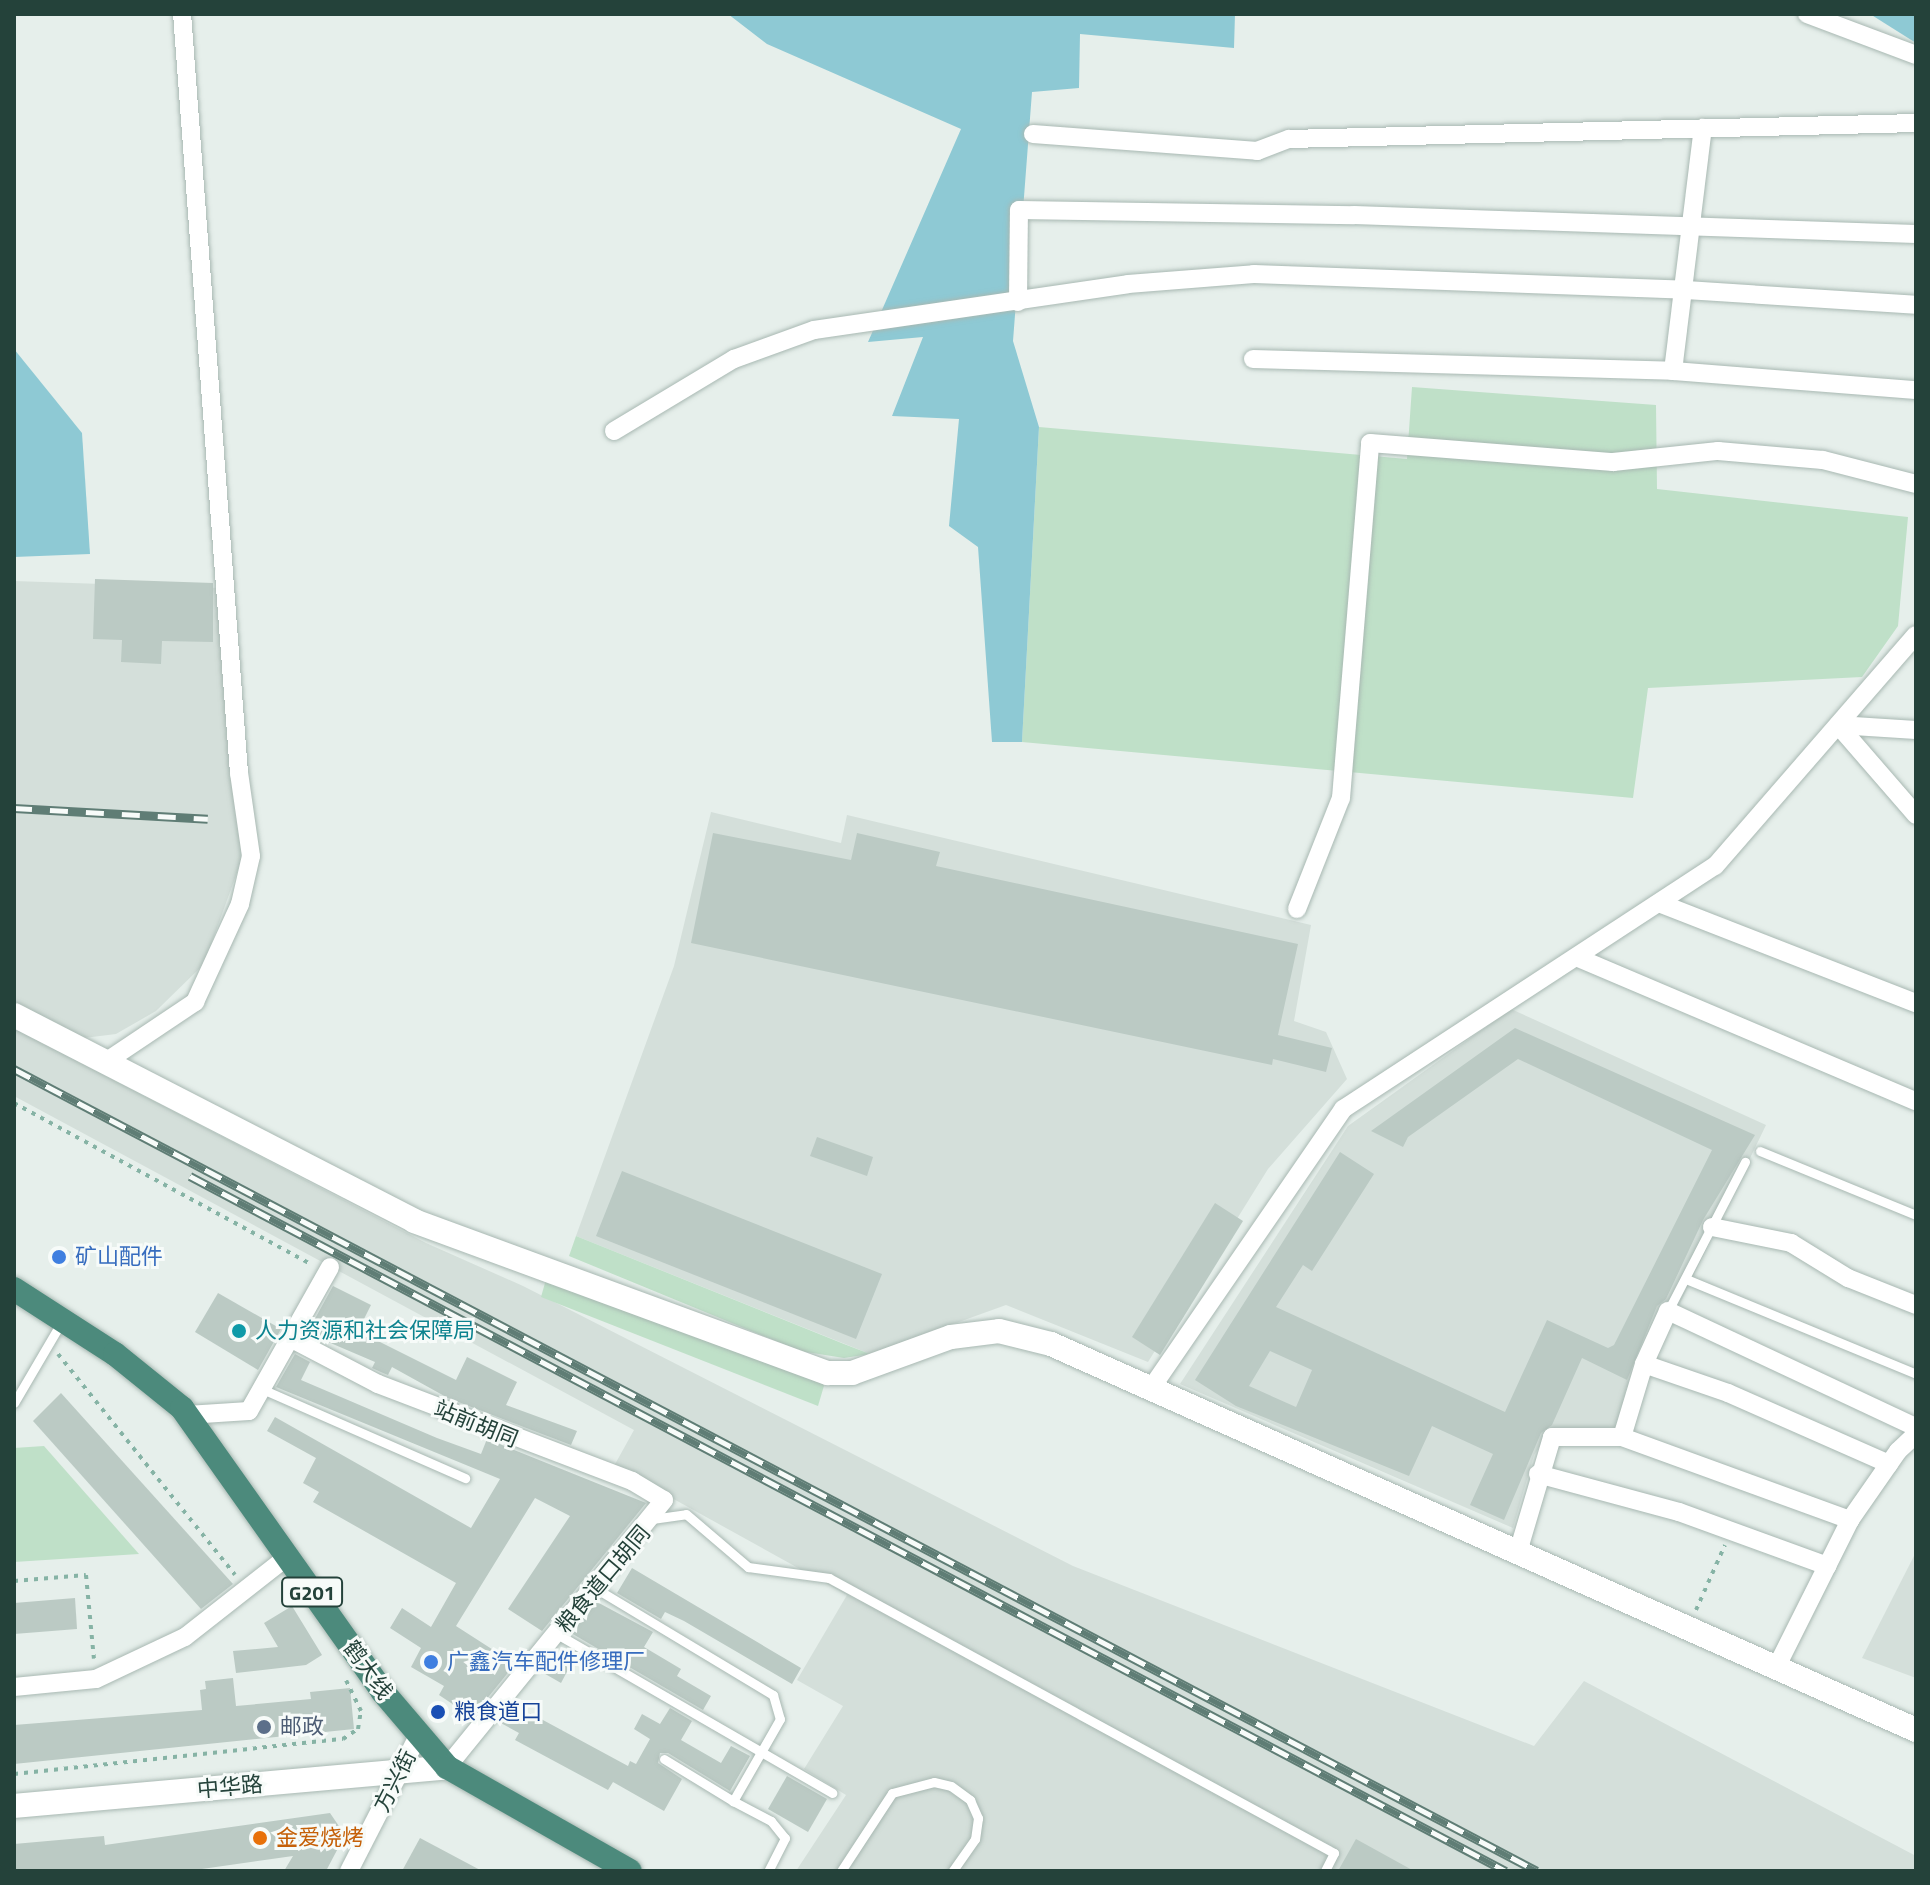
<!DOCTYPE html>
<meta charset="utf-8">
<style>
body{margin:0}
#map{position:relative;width:1930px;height:1885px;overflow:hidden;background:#e6efeb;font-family:"Titillium Web","Noto Sans SC",sans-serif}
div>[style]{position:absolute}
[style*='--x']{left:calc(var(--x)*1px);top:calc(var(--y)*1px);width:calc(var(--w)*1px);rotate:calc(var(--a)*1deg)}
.built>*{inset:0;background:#d4dfda}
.green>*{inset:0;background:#bfe0c8}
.water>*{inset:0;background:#8ec9d4}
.building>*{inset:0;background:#bbcac4}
.path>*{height:4px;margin-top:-2px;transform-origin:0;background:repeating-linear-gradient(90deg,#86b3a5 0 4px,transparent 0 10px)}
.roads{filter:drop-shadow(0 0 2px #a8b8b2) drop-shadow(0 0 2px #a8b8b2)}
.service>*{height:9px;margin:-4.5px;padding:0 4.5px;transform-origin:4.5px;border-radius:4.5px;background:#fff}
.minor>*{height:18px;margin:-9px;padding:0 9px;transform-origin:9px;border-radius:9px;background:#fff}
.tertiary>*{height:24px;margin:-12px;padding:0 12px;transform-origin:12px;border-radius:12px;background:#fff}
.trunk>*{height:24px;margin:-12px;padding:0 12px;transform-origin:12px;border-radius:12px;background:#4c8a7c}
.rail>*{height:9px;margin-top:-4.5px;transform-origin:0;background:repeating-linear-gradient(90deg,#f7fbf9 0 18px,#5f7d75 0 36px);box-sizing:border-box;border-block:2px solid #5f7d75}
.dots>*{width:22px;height:22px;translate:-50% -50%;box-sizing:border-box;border:4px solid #f7fbf9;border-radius:50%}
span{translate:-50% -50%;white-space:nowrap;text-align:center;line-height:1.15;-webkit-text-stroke:6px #f7fbf9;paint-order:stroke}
.shield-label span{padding:2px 6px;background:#f7fbf9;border:2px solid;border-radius:6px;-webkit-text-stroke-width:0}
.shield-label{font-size:20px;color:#24423a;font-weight:700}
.shop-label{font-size:22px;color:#366cbe}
.left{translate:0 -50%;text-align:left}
.culture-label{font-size:22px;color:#0d838f}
.street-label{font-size:22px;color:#24423a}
.transit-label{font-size:22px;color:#164399}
.service-label{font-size:22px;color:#4e5e75}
.food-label{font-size:22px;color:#c56008}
.frame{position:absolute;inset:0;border:16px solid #24423a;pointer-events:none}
</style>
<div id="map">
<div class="built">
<div style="clip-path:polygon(14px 581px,219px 588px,244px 853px,204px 964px,156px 1011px,116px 1034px,84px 1038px,14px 1004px)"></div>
<div style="clip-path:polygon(711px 812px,841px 843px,847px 815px,1311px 925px,1294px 1021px,1326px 1032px,1347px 1079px,1268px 1169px,1148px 1362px,1006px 1305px,870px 1354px,576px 1236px,674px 966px)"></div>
<div style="clip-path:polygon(1511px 1009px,1766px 1125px,1620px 1428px,1551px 1430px,1534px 1455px,1513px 1528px,1180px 1384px,1348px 1126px)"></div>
<div style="clip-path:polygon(14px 1028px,426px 1243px,523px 1286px,1073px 1566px,1534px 1746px,1584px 1681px,1916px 1856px,1916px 1871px,796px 1871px,846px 1795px,804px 1769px,843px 1706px,797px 1680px,847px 1595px,614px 1466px,634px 1430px,14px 1096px)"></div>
<div style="clip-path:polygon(1916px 1552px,1916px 1678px,1862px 1658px)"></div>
</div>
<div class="green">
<div style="clip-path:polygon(1412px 387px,1656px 405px,1657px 489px,1908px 517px,1898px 626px,1862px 677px,1648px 688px,1633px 798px,1022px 742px,1039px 427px,1407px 459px)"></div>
<div style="clip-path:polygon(576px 1236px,844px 1344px,870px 1354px,844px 1358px,800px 1351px,569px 1256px)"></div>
<div style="clip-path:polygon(547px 1276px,826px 1379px,818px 1406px,541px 1297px)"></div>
<div style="clip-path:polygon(44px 1446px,139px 1554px,14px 1562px,14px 1448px)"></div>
</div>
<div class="water">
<div style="clip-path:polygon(728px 14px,1235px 14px,1234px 48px,1080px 34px,1079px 88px,1032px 92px,1013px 341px,1039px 427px,1022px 742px,992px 742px,978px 547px,949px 526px,959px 419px,892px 416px,923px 337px,868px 342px,961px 129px,767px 44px)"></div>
<div style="clip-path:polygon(1870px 14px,1916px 14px,1916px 43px)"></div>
<div style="clip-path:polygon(14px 349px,82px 433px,90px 554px,14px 557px)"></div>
</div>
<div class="building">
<div style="clip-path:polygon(95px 579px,213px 583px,213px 642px,162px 641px,161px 664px,121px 662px,122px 640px,93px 639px)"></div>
<div style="clip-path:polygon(713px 833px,851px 860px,857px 833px,940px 852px,936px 866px,1298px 944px,1278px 1035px,1332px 1048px,1326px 1072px,1273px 1059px,1272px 1065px,691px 943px)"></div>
<div style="clip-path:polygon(evenodd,1515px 1028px,1755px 1135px,1703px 1220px,1666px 1299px,1657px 1306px,1627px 1380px,1582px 1358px,1552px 1425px,1541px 1433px,1504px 1520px,1470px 1505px,1493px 1454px,1432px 1426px,1409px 1476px,1236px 1406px,1195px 1380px,1340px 1152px,1374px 1174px,1312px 1271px,1303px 1265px,1276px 1307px,1505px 1412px,1547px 1320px,1608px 1348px,1614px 1345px,1712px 1150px,1518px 1059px,1408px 1137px,1403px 1147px,1371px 1131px,1515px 1028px,1270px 1351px,1312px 1370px,1296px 1407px,1249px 1386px,1270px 1351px)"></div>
<div style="clip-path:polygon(817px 1137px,873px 1157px,867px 1176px,810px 1156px)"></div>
<div style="clip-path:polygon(622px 1171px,882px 1274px,856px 1339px,596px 1236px)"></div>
<div style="clip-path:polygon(1215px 1203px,1243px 1221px,1160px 1355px,1132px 1337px)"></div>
<div style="clip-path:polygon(333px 1286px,371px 1305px,358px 1331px,456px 1380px,467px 1357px,517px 1382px,506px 1405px,577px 1431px,571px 1445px,448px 1398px,392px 1367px,388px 1375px,383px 1373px,372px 1368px,375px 1362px,307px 1333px)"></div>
<div style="clip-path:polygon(218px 1293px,281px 1329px,258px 1370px,195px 1332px)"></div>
<div style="clip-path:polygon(295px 1354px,310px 1362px,301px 1380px,437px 1438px,481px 1454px,487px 1439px,646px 1503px,542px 1631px,508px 1609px,570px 1516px,535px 1498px,456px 1626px,515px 1664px,472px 1717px,439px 1695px,444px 1686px,411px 1667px,421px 1648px,390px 1628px,402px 1608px,431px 1627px,456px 1583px,313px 1502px,319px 1492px,303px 1483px,316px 1458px,267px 1431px,275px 1417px,471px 1528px,500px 1479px,276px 1387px)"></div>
<div style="clip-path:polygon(61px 1393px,233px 1584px,201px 1609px,33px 1421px)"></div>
<div style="clip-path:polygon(632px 1568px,801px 1668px,792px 1684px,684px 1621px,665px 1612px,661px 1619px,617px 1593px)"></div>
<div style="clip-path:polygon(75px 1598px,77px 1629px,14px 1634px,14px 1603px)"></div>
<div style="clip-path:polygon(597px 1602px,653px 1632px,644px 1647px,681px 1669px,677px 1676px,711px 1696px,703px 1710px,571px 1633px)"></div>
<div style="clip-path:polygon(292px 1606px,322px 1655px,306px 1665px,236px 1673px,233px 1651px,278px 1647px,264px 1623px)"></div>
<div style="clip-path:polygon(552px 1657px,569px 1668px,561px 1683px,540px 1671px)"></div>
<div style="clip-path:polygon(233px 1678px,236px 1706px,311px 1699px,310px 1692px,350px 1688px,354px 1729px,14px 1764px,14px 1725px,202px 1710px,200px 1690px,206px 1689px,205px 1681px)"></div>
<div style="clip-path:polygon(510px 1708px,527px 1717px,530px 1713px,628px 1766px,630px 1761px,636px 1764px,650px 1739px,634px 1729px,642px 1714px,660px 1724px,670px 1708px,692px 1721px,681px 1740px,721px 1763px,731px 1746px,750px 1756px,730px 1791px,668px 1753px,660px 1753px,658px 1763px,682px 1779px,664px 1811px,613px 1782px,608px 1790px,515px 1740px,519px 1733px,499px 1722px)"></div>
<div style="clip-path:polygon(787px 1776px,827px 1799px,808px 1832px,768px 1809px)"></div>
<div style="clip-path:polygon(330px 1813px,345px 1835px,326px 1871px,284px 1871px,293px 1856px,188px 1871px,14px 1871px,14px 1844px,104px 1836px,105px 1845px)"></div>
<div style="clip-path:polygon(420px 1838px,482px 1871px,402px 1871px)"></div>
<div style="clip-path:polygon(1356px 1839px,1414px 1871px,1338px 1871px)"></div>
</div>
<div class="path">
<div style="--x:14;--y:1103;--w:338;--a:28.5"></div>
<div style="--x:58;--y:1354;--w:283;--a:51.3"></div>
<div style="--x:14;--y:1581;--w:72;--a:-4.8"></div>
<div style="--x:86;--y:1575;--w:84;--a:84.6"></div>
<div style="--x:1696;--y:1610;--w:71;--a:-66"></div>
<div style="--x:14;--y:1774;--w:331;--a:-6.1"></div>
<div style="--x:343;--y:1739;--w:18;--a:-34"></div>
<div style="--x:358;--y:1729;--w:18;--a:-81"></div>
<div style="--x:361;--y:1711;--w:34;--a:-116"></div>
</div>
<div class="roads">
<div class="service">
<div style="--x:1760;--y:1151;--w:169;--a:22.3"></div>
<div style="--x:1686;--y:1279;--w:249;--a:22.4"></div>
<div style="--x:1668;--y:1311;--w:168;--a:-62.7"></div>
<div style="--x:262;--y:1389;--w:222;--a:23.7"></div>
<div style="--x:14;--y:1403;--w:93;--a:-59.6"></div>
<div style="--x:652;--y:1519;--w:34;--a:-8"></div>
<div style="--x:686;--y:1514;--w:82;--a:40.5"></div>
<div style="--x:748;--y:1567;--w:82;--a:7.7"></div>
<div style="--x:829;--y:1578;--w:575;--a:28.57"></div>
<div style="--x:1334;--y:1853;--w:20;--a:117"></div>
<div style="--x:595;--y:1588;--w:208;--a:31"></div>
<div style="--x:773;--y:1695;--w:25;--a:74"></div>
<div style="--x:780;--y:1719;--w:95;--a:119.8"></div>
<div style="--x:733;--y:1801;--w:43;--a:27.8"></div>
<div style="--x:771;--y:1821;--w:22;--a:51"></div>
<div style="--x:785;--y:1838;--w:37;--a:117"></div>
<div style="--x:557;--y:1634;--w:318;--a:30"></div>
<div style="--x:664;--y:1759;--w:81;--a:31.3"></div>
<div style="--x:841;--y:1871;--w:93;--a:-56.8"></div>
<div style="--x:892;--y:1793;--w:43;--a:-14.7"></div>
<div style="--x:934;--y:1782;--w:17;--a:13"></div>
<div style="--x:951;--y:1786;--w:24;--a:36"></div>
<div style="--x:970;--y:1800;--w:20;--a:66"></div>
<div style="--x:978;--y:1818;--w:21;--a:98"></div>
<div style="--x:975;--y:1839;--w:39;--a:125"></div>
</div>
<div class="minor">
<div style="--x:1807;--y:14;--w:116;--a:20.6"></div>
<div style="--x:1033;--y:134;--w:225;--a:4.3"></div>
<div style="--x:1257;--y:151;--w:34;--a:-21"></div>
<div style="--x:1289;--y:139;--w:627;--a:-1.46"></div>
<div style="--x:1018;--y:302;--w:92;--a:-89.4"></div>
<div style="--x:1019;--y:210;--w:335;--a:0.9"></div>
<div style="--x:1354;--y:215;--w:562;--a:1.94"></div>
<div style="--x:1253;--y:359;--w:420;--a:1.6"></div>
<div style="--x:1673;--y:371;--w:245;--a:-83"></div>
<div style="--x:1673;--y:371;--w:244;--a:4.5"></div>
<div style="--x:614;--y:431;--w:140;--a:-31"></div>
<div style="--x:734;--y:359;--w:85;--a:-19.9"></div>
<div style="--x:814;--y:330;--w:317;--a:-8.3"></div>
<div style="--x:1128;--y:284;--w:126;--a:-4.5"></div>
<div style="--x:1254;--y:274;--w:432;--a:2.1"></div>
<div style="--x:1686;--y:290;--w:230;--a:3.7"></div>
<div style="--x:1838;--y:725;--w:119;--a:49.1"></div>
<div style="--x:1838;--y:725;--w:78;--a:3.7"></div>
<div style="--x:1659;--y:903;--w:276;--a:21.3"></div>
<div style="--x:1297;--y:909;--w:119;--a:-68.4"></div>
<div style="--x:1341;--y:798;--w:356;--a:-85.3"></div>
<div style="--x:1370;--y:443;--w:244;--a:4.5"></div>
<div style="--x:1613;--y:462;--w:106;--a:-6"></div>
<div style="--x:1718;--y:451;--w:105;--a:4.9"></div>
<div style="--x:1823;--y:460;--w:96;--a:14.5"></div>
<div style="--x:1576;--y:957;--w:369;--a:23"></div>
<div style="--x:104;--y:1063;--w:110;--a:-33.8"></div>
<div style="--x:195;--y:1002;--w:108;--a:-65.3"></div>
<div style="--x:240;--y:904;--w:49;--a:-77.1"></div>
<div style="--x:251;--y:856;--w:84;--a:-98.2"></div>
<div style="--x:239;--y:773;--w:761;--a:-94.29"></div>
<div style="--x:1712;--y:1227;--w:81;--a:11.4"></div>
<div style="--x:1791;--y:1243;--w:67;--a:31.6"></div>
<div style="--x:1848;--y:1278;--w:73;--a:21.7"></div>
<div style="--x:292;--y:1339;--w:97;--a:27.6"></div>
<div style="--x:378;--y:1384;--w:272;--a:20.9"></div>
<div style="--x:632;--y:1481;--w:37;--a:31"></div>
<div style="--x:664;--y:1500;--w:344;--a:129.1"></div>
<div style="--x:1644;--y:1364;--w:89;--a:19"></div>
<div style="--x:1728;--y:1393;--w:176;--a:23.8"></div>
<div style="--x:1150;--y:1390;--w:341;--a:-55.5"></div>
<div style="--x:1343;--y:1109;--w:444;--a:-33.2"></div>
<div style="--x:1715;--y:866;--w:306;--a:-49"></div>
<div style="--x:187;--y:1415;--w:62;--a:-3.7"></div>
<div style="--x:249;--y:1411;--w:165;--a:-60.6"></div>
<div style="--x:1622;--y:1437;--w:243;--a:20"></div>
<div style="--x:1538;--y:1474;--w:146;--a:15.1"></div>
<div style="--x:1679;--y:1512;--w:158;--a:20"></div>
<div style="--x:1518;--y:1552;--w:120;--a:-73.5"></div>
<div style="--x:1552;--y:1437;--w:70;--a:0"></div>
<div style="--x:1622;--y:1437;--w:76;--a:-73.2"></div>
<div style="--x:1644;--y:1364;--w:58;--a:-65.6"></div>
<div style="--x:1668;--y:1311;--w:274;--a:25.1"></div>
<div style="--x:1777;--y:1666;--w:163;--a:-63.4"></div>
<div style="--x:1850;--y:1520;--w:84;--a:-55.2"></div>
<div style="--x:1898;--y:1451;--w:25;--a:-43"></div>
<div style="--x:14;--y:1687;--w:82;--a:-5.6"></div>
<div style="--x:96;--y:1679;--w:98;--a:-25.3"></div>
<div style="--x:185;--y:1637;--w:130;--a:-38.1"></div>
<div style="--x:349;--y:1871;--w:154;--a:-62.9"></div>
</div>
<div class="tertiary">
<div style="--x:14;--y:1015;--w:450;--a:27.2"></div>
<div style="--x:414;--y:1221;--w:441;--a:20.2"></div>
<div style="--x:828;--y:1373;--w:24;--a:0"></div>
<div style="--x:852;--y:1373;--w:105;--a:-20"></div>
<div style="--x:951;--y:1337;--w:48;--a:-7.1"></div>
<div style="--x:999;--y:1331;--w:54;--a:14"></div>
<div style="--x:1051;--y:1344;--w:947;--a:24.05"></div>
<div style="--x:14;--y:1806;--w:435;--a:-5.1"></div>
</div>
<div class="trunk">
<div style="--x:14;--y:1289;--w:120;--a:32.8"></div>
<div style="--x:115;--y:1354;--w:86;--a:38.9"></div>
<div style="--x:182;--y:1408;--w:348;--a:54.7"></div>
<div style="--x:383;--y:1692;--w:99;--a:49.5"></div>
<div style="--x:447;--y:1767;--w:210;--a:29.6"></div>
</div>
</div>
<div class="rail">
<div style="--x:14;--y:808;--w:194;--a:3.2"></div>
<div style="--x:14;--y:1069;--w:1721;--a:27.77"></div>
<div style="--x:190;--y:1176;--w:1488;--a:27.84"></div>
</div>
<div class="dots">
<div style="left:59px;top:1257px;background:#3f7fe0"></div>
<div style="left:239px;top:1331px;background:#0f9aa8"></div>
<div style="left:431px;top:1662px;background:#3f7fe0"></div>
<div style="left:438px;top:1712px;background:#1a4fb4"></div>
<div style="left:264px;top:1727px;background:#5c6f8a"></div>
<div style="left:260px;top:1838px;background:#e8710a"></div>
</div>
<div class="shield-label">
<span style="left:312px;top:1592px">G201</span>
</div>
<div class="shop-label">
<span class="left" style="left:75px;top:1257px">矿山配件</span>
<span class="left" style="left:447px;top:1662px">广鑫汽车配件修理厂</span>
</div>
<div class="culture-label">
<span class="left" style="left:255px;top:1331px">人力资源和社会保障局</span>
</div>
<div class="street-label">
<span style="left:476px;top:1424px;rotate:22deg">站前胡同</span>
<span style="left:603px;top:1579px;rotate:-50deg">粮食道口胡同</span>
<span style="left:368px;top:1670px;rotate:54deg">鹤大线</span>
<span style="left:395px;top:1781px;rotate:-63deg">方兴街</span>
<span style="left:230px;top:1787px;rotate:-5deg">中华路</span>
</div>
<div class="transit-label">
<span class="left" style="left:454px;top:1712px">粮食道口</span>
</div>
<div class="service-label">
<span class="left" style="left:280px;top:1727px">邮政</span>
</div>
<div class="food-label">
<span class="left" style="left:276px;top:1838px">金爱烧烤</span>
</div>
<div class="frame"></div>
</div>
